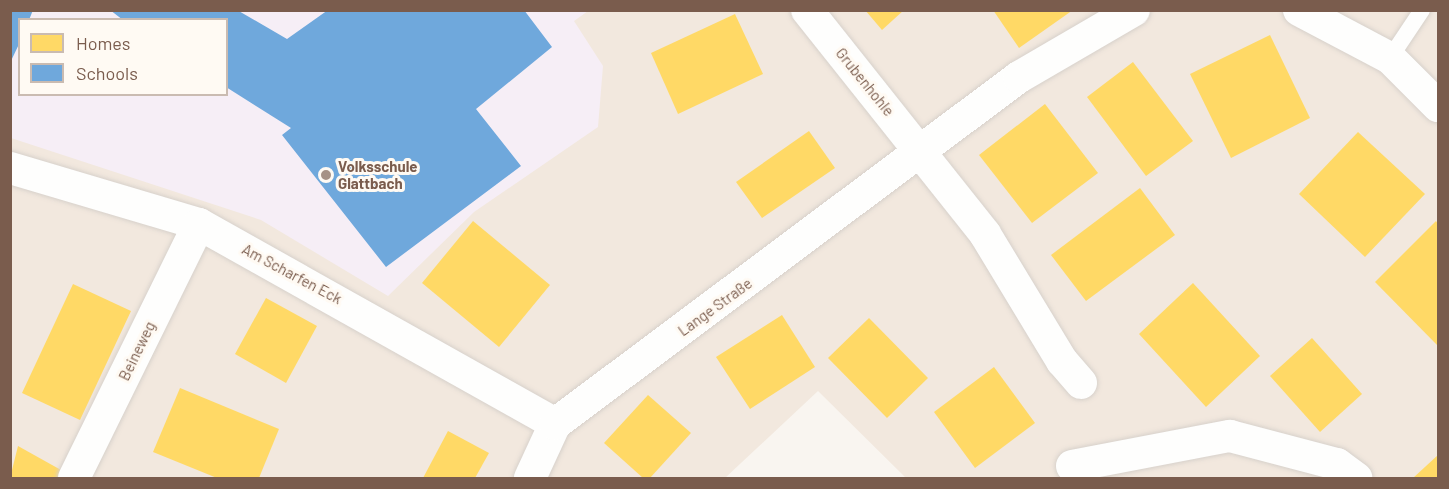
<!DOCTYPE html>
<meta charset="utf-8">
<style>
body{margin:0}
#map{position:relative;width:1449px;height:489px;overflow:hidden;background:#f9f5f0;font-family:Barlow,sans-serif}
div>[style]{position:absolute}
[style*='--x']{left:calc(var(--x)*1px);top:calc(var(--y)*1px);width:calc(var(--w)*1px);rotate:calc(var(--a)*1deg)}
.residential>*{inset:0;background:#f2e8de}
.education>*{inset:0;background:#f6eef6}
.homes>*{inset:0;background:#ffd966}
.schools>*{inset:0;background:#6fa8dc}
.roads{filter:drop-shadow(0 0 2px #d7d1cb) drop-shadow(0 0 2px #d7d1cb)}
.service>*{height:16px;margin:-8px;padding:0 8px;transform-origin:8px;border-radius:8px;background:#fefefd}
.minor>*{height:32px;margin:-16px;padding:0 16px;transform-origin:16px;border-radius:16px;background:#fefefd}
.dots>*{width:16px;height:16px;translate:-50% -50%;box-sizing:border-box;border:3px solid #fffaf3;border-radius:50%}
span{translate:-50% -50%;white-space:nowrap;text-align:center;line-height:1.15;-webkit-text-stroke:6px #fffaf3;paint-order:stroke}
.street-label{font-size:15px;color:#7a5c4d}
.poi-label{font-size:15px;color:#7a5c4d;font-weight:700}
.left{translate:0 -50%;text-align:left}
.frame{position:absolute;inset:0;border:12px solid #7a5c4d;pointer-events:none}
.legend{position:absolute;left:18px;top:18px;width:210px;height:78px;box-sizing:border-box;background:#fffaf3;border:2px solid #cabbb1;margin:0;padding:8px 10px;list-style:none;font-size:18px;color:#7a5c4d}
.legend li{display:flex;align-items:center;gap:12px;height:30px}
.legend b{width:30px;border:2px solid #cabbb1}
</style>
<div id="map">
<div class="residential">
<div style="clip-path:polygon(evenodd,10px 11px,1438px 11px,1438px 478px,906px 478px,818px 391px,725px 478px,11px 478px,10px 11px,20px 20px,226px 20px,226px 94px,20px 94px,20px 20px)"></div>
</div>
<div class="education">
<div style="clip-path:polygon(evenodd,11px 11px,588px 11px,574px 21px,603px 66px,598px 127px,474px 212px,388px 296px,261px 220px,11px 138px,11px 11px,20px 20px,226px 20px,226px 94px,20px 94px,20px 20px)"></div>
</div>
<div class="homes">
<div style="clip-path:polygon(865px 10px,904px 10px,882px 30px)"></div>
<div style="clip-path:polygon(993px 10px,1073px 10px,1019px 48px)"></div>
<div style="clip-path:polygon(735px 14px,763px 74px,678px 114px,651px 53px)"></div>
<div style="clip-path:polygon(1270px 35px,1310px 118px,1231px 158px,1190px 74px)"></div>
<div style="clip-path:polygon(1133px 62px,1193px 141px,1146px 176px,1087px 97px)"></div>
<div style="clip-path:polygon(1045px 104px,1098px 173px,1032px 223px,979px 155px)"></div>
<div style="clip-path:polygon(809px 131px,835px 168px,762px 218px,736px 182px)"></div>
<div style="clip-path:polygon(1358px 132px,1425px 194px,1365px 257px,1299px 194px)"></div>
<div style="clip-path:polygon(1140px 188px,1175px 235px,1086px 301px,1051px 255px)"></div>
<div style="clip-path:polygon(473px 221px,550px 285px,499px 347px,422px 283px)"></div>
<div style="clip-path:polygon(1436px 221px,1438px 224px,1438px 346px,1375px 282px)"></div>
<div style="clip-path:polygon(1193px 283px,1260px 356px,1206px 407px,1139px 334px)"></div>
<div style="clip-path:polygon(73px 284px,131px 311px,80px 420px,22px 393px)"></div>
<div style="clip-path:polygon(266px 298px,317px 326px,286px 383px,235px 354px)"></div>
<div style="clip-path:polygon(782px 315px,815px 367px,750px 409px,716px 357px)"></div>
<div style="clip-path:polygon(869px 318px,928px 378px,887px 418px,828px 358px)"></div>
<div style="clip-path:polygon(1312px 338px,1362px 394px,1320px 432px,1270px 376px)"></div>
<div style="clip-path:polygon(994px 367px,1035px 423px,975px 468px,934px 412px)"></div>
<div style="clip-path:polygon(180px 388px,279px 429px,259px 478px,217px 478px,153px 452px)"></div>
<div style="clip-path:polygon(648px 395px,691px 433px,650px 478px,643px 478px,604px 443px)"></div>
<div style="clip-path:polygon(448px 431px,489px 453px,475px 478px,423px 478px)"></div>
<div style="clip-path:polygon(18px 446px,61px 470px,57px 478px,10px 478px)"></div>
<div style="clip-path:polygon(1438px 455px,1438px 478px,1413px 478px)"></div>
</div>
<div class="schools">
<div style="clip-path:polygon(10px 10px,33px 10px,29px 20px,20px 20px,20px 42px,10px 63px)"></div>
<div style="clip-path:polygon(110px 10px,237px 10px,287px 39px,328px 10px,524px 10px,552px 47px,476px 109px,521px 166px,386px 267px,282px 135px,291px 128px,226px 87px,226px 20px,123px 20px)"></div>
</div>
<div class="roads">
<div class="service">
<div style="--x:1390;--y:58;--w:58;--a:-56.3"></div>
</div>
<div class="minor">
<div style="--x:807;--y:10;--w:286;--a:51.5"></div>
<div style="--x:985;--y:234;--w:149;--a:58.8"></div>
<div style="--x:1062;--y:361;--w:29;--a:49"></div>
<div style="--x:1299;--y:10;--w:103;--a:27.8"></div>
<div style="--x:1390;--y:58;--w:68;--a:45"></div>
<div style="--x:10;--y:168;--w:197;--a:16.5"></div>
<div style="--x:199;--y:224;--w:408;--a:29.3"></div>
<div style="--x:1072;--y:466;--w:161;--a:-10.8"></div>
<div style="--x:1230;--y:436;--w:111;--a:14.7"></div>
<div style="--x:1337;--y:464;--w:24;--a:36"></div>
<div style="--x:74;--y:478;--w:283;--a:-63.8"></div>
<div style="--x:530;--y:478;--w:60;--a:-65.2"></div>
<div style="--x:555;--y:424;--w:579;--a:-36.79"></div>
<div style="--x:1019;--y:77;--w:133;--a:-30.2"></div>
</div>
</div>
<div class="dots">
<div style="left:326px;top:175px;background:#a69286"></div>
</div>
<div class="street-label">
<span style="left:865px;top:82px;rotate:51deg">Grubenhohle</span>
<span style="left:292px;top:274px;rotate:28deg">Am Scharfen Eck</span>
<span style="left:715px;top:307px;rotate:-36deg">Lange Straße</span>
<span style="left:137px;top:351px;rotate:-64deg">Beineweg</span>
</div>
<div class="poi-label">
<span class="left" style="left:338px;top:175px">Volksschule<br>Glattbach</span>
</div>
<div class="frame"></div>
<ul class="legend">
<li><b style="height:16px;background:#ffd966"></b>Homes</li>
<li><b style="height:16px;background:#6fa8dc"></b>Schools</li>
</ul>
</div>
